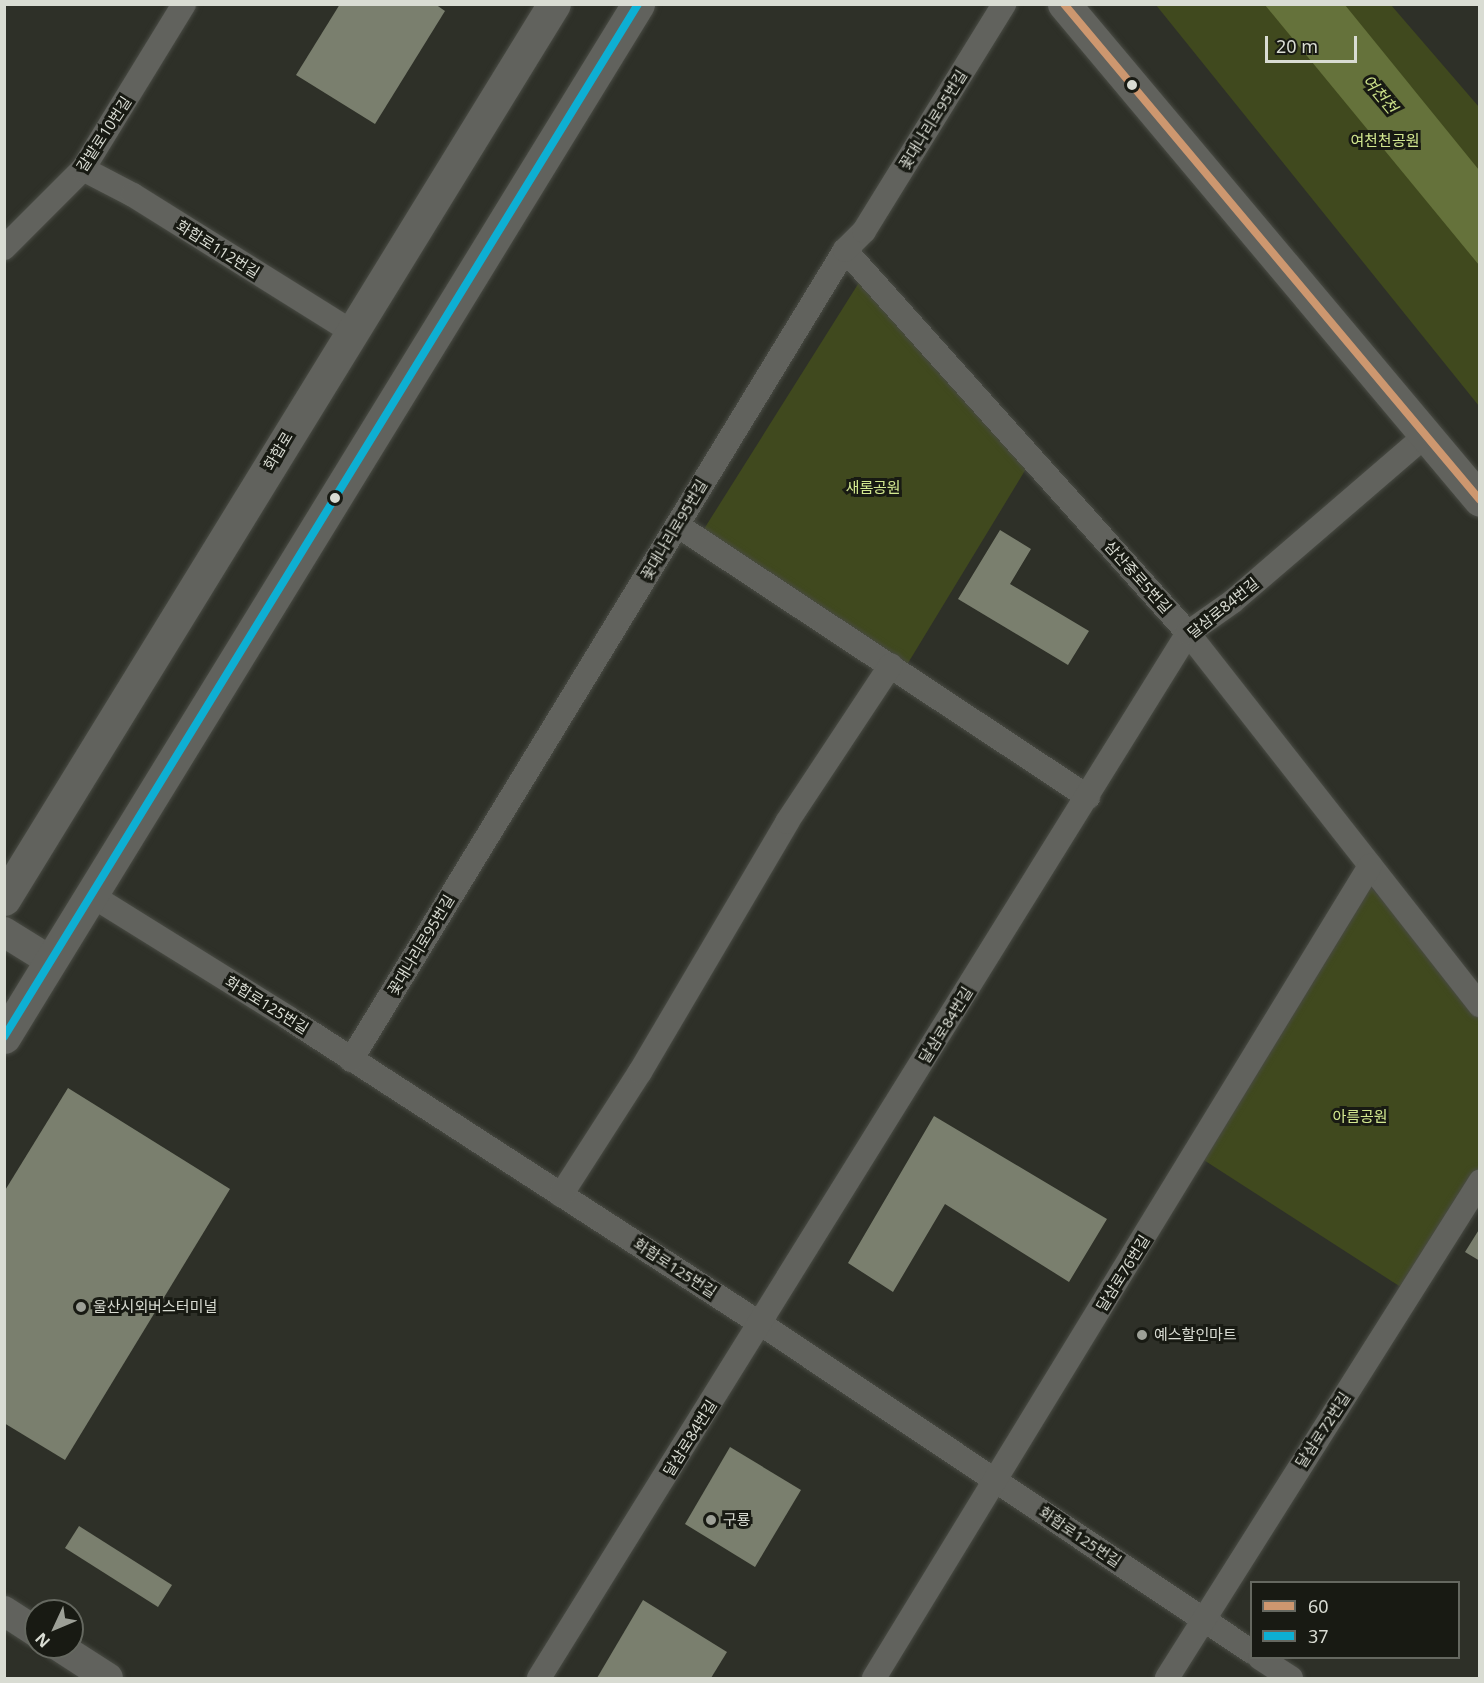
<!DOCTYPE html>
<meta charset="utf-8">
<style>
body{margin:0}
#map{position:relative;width:1484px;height:1683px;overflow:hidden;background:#2e3028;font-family:"Noto Sans","Noto Sans KR",sans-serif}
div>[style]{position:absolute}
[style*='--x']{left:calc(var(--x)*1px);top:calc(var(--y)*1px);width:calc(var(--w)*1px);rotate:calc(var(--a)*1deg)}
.green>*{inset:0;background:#40491e}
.water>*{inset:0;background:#65723b}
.building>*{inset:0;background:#7a7f6e}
.roads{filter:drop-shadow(0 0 2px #494b44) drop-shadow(0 0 2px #494b44)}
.minor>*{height:24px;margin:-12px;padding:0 12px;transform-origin:12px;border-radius:12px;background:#61625d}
.tertiary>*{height:30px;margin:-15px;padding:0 15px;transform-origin:15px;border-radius:15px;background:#61625d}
.secondary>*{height:33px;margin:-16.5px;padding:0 16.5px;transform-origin:16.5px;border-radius:16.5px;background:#61625d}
.bus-1>*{height:8px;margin:-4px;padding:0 4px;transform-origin:4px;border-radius:4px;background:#cd976f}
.bus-2>*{height:8px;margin:-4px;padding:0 4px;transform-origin:4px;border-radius:4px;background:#0dafd3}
.dots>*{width:16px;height:16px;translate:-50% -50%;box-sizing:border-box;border:3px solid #181a13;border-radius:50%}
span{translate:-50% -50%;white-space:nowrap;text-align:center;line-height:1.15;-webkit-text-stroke:6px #181a13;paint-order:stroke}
.street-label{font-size:15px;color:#d9dcd3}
.park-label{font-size:15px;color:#d3e890}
.poi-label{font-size:15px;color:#d9dcd3}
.left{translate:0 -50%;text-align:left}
.water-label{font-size:16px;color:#cbe088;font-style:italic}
.frame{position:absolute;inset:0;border:6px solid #d9dcd3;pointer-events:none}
.legend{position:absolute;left:1250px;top:1581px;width:210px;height:78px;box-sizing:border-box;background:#181a13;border:2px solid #656860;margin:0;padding:8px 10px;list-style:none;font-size:18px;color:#d9dcd3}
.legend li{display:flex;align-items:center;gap:12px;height:30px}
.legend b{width:30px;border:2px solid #656860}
.north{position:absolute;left:24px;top:1599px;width:60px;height:60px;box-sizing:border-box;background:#181a13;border:2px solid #656860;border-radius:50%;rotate:226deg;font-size:16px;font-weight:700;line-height:24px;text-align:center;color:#d9dcd3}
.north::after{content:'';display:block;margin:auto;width:21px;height:27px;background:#9da097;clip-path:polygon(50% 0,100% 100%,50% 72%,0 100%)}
.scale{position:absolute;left:1265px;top:36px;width:92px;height:27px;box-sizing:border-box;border:3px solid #d9dcd3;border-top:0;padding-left:8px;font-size:18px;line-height:21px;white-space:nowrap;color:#d9dcd3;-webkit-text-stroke:4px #181a13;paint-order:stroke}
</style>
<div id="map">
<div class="green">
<div style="clip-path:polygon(1156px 5px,1391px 5px,1479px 107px,1479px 406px)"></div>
<div style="clip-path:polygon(865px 273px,1032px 459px,905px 668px,699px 537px)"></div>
<div style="clip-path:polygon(1363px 878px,1479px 1012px,1479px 1182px,1410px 1293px,1196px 1155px)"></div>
</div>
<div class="water">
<div style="clip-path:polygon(1265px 5px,1345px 5px,1479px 170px,1479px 265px)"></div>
</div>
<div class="building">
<div style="clip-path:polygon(340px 4px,435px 4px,445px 11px,375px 124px,296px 75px)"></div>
<div style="clip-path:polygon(1000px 530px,1031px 549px,1010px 584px,1089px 631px,1068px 665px,958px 599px)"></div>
<div style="clip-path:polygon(68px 1088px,230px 1189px,65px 1460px,4px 1423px,4px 1192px)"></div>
<div style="clip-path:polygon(934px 1116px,1107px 1219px,1069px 1282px,945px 1204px,893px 1292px,848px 1263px)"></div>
<div style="clip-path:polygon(1480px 1228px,1480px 1261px,1465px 1252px)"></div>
<div style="clip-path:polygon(730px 1447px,801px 1490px,755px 1567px,685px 1524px)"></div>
<div style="clip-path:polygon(79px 1526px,172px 1585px,158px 1607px,65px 1548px)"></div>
<div style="clip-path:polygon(643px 1600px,727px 1652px,711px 1678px,597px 1678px)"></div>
</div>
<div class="roads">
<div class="minor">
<div style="--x:83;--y:169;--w:56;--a:27.5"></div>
<div style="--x:133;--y:195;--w:258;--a:32"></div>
<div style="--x:4;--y:248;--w:112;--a:-45"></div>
<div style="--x:83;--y:169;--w:193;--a:-58.5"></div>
<div style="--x:845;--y:250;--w:514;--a:48.15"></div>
<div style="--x:1188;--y:633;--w:473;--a:51.9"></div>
<div style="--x:677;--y:525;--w:493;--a:33.5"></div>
<div style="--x:91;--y:895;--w:234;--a:31.9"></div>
<div style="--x:290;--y:1019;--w:561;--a:32.93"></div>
<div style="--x:761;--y:1324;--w:590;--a:33.74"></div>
<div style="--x:351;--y:1060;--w:949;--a:-58.62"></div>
<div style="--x:845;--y:250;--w:27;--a:-45"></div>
<div style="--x:864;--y:231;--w:267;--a:-58.3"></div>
<div style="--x:561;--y:1195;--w:146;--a:-57.3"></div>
<div style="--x:640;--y:1072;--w:290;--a:-59.5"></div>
<div style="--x:787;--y:822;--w:188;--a:-56.5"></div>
<div style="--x:1260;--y:1658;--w:37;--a:33"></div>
<div style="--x:539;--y:1678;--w:1230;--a:-58.16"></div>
<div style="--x:1188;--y:633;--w:54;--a:-35.2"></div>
<div style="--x:1232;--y:602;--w:255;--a:-40.7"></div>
<div style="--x:874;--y:1678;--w:952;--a:-58.58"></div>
<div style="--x:1167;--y:1678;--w:587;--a:-57.75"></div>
</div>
<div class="tertiary">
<div style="--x:4;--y:932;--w:55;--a:31.7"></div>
<div style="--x:4;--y:1611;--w:38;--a:33"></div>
<div style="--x:60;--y:1647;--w:57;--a:32.9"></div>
</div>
<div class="secondary">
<div style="--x:1064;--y:4;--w:647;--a:50.01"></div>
<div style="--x:4;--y:899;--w:1050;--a:-58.43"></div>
<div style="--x:4;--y:1037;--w:1212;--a:-58.46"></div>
</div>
</div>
<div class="bus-1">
<div style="--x:1064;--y:4;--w:647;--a:50.01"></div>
</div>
<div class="bus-2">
<div style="--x:4;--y:1037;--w:1212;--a:-58.46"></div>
</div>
<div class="dots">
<div style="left:1132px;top:85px;background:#d9dcd3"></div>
<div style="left:335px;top:498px;background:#d9dcd3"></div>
<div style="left:81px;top:1307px;background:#9da097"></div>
<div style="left:1142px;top:1335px;background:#9da097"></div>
<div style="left:711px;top:1520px;background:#9da097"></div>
</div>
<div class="street-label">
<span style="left:933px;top:120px;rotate:-58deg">꽃대나리로95번길</span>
<span style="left:104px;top:134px;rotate:-57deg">갈밭로10번길</span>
<span style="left:218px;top:249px;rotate:32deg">화합로112번길</span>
<span style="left:278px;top:451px;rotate:-59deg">화합로</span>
<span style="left:674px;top:530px;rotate:-59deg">꽃대나리로95번길</span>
<span style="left:1138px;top:577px;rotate:48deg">삼산중로5번길</span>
<span style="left:1223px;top:608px;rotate:-39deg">달삼로84번길</span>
<span style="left:421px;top:945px;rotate:-59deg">꽃대나리로95번길</span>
<span style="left:267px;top:1005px;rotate:32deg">화합로125번길</span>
<span style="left:946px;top:1025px;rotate:-58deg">달삼로84번길</span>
<span style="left:675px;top:1268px;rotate:33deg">화합로125번길</span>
<span style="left:1123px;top:1273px;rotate:-58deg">달삼로76번길</span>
<span style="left:1323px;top:1430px;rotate:-57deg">달삼로72번길</span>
<span style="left:690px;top:1438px;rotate:-58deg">달삼로84번길</span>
<span style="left:1080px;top:1537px;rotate:34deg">화합로125번길</span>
</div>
<div class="park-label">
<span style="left:1385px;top:141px">여천천공원</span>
<span style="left:873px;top:488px">새롬공원</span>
<span style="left:1360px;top:1117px">아름공원</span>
</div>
<div class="poi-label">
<span class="left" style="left:93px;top:1307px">울산시외버스터미널</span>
<span class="left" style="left:1154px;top:1335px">예스할인마트</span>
<span class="left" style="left:723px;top:1520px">구룡</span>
</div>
<div class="water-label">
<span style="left:1380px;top:94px;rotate:50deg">여천천</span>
</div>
<div class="frame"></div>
<ul class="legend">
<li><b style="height:8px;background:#cd976f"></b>60</li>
<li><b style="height:8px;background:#0dafd3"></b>37</li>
</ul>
<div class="north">N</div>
<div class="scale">20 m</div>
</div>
